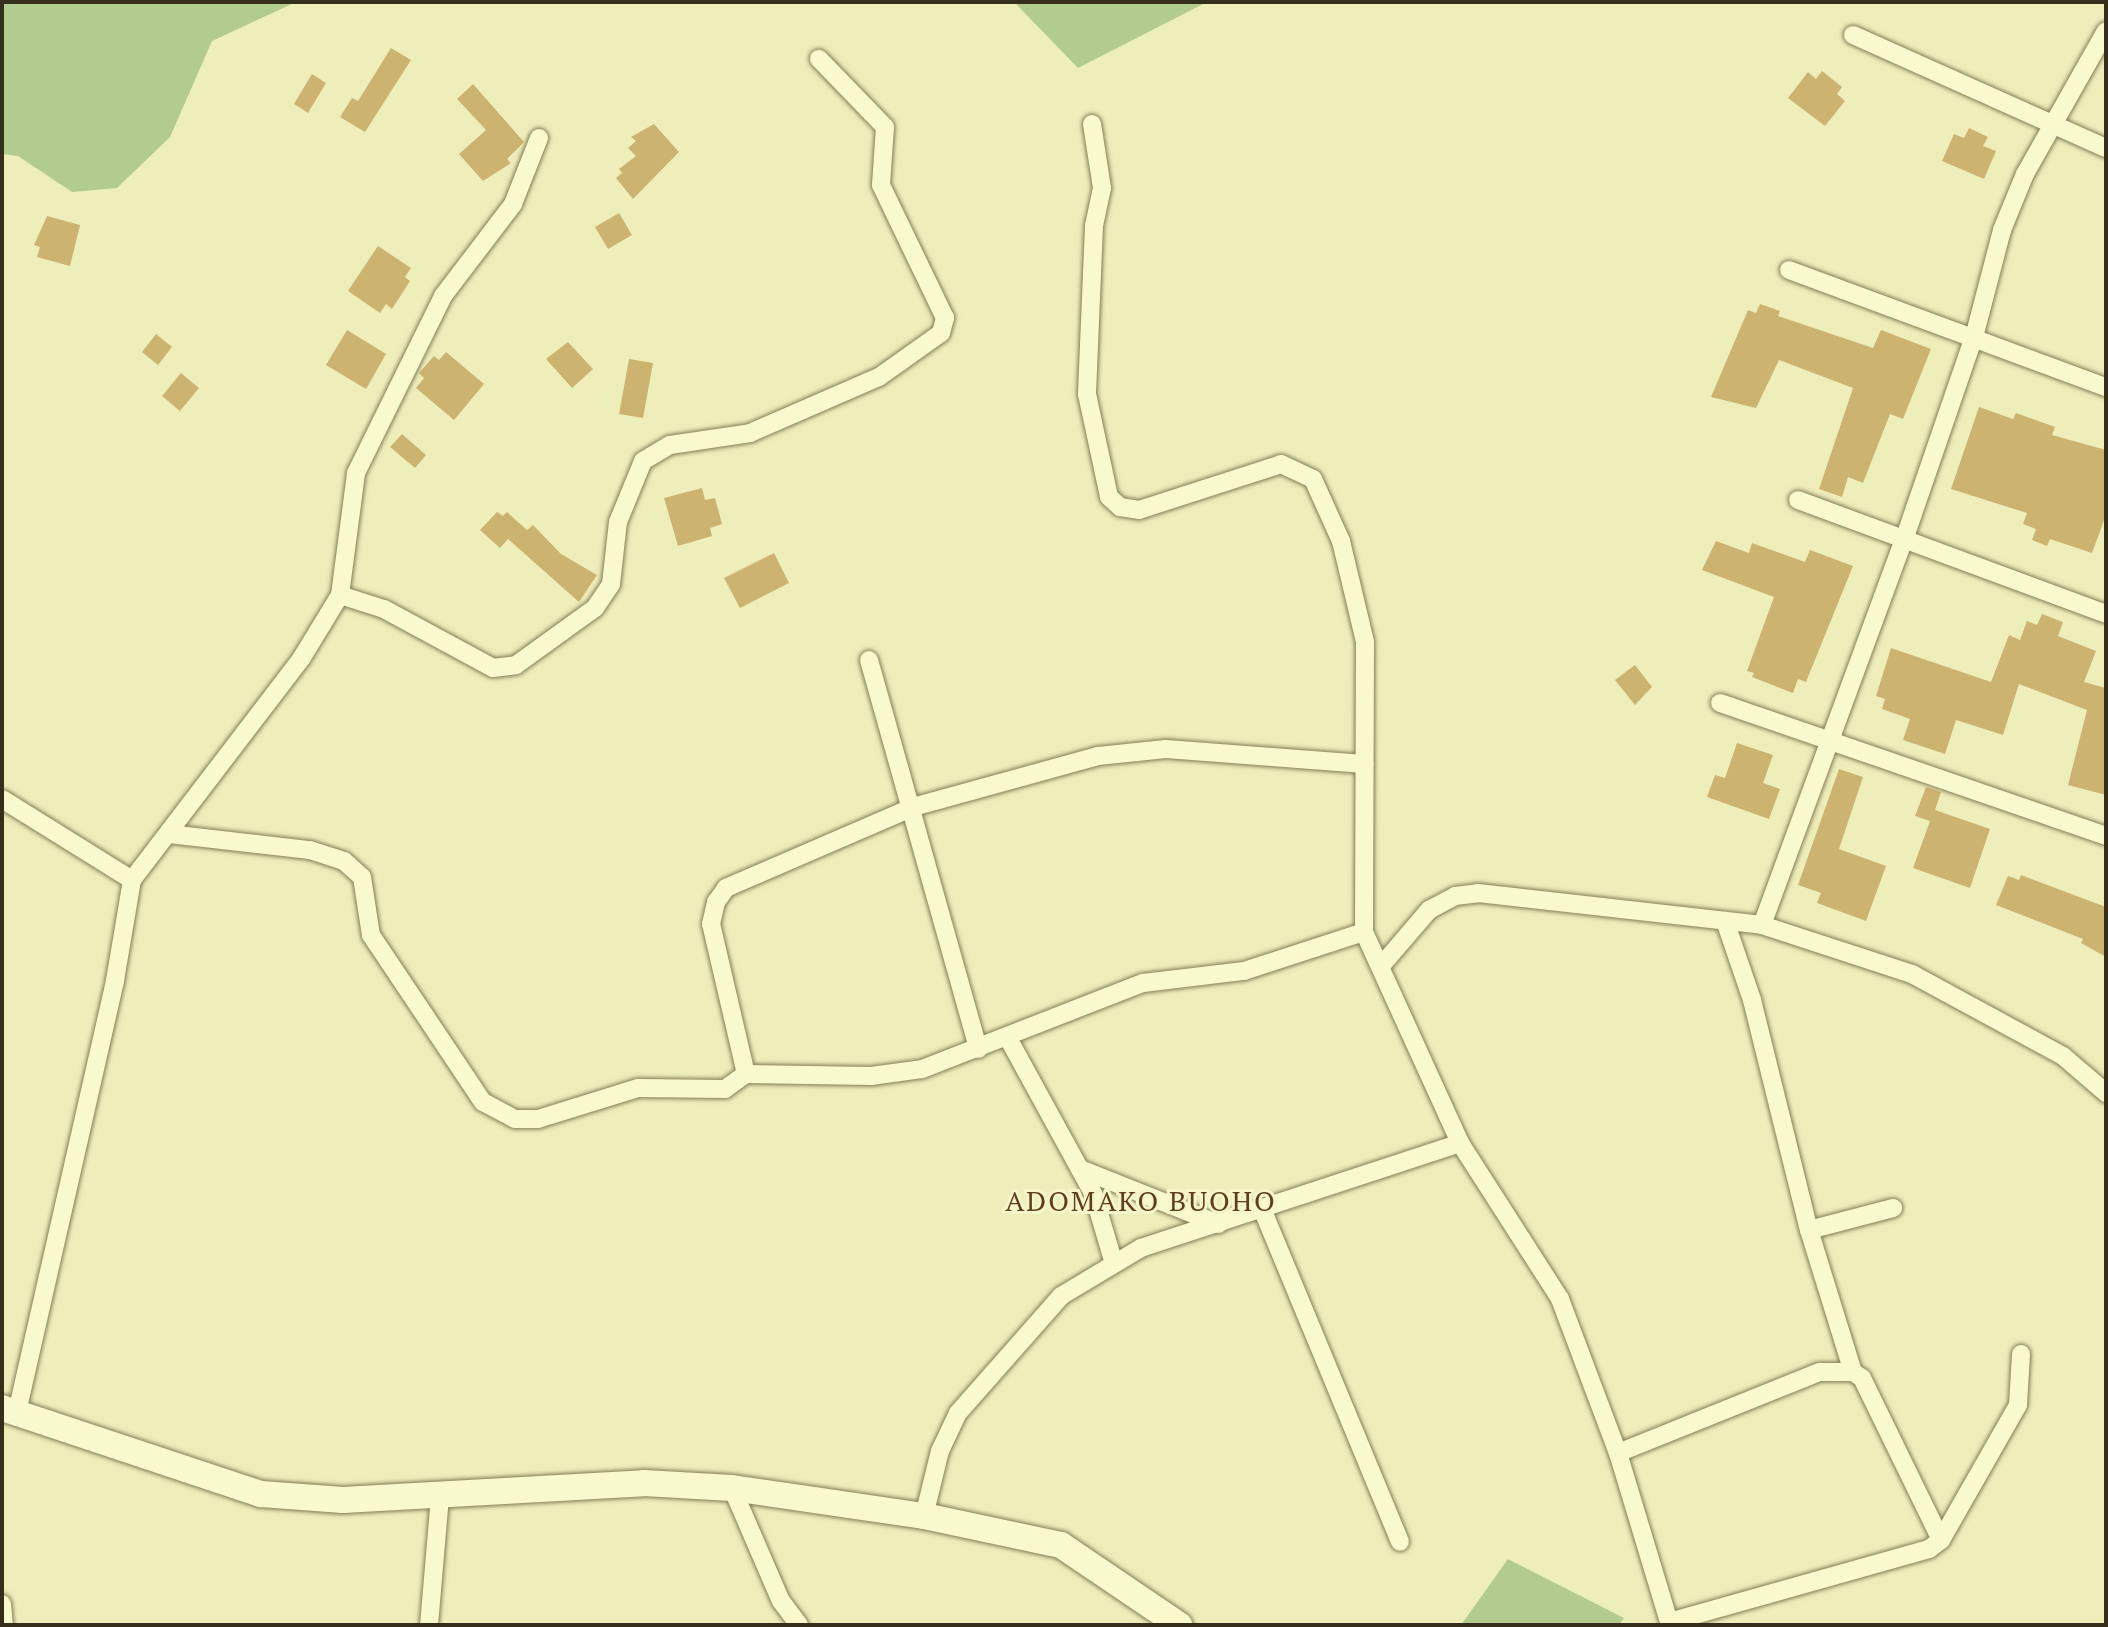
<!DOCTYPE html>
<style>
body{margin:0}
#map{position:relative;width:2108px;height:1627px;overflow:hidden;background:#eeb;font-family:"PT Serif",serif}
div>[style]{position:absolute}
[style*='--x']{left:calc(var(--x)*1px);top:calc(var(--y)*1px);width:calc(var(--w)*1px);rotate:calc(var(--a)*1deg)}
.green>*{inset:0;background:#b2cb8f}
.building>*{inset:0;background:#cdb370}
.roads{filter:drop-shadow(0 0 2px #857d55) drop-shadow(0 0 2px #857d55)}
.street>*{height:18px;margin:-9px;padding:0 9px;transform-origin:9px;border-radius:9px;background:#f9f9ce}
.secondary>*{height:26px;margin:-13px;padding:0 13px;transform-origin:13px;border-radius:13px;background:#f9f9ce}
span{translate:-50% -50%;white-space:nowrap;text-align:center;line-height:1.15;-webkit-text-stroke:6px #f5f5ca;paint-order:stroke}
.quarter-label{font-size:28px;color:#613e19;letter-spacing:2px}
.frame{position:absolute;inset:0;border:4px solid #342e1a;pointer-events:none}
</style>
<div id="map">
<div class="green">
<div style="clip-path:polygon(2px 2px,296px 2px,212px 41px,170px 137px,117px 188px,72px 192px,18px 156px,2px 154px)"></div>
<div style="clip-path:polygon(1014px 2px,1207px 2px,1078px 68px)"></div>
<div style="clip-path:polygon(1508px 1559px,1624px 1618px,1619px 1625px,1461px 1625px)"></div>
</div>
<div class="building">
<div style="clip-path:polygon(391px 48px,411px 60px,365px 132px,340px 117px,352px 98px,358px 101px)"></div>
<div style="clip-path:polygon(1822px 71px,1842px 87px,1837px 94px,1845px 101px,1825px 126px,1788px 98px,1808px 72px,1816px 79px)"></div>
<div style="clip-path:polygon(312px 74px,326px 83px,308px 113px,294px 104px)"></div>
<div style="clip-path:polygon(473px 84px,524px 142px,507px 159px,511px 163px,483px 181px,459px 154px,486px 130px,457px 99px)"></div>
<div style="clip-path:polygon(654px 124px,679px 152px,633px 199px,616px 178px,622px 173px,619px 169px,636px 156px,628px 148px,636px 141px,631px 137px)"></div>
<div style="clip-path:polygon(1969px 128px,1988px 137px,1983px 146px,1996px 151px,1984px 179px,1942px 161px,1954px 134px,1964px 138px)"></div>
<div style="clip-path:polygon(619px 213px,632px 235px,608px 249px,595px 227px)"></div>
<div style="clip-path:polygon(47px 216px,80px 225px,70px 266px,37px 257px,40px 247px,34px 245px)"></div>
<div style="clip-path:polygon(378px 246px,411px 268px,405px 277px,410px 281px,392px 309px,386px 304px,380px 313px,348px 291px)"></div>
<div style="clip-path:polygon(1760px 304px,1780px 311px,1778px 316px,1873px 348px,1881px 330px,1931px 349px,1903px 419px,1890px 414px,1863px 483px,1848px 477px,1842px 497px,1819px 489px,1853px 388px,1779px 360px,1756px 408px,1711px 397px,1748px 310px,1756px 313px)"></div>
<div style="clip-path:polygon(347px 330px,386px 354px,366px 389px,326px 365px)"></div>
<div style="clip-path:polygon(156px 334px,172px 347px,158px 365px,142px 352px)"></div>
<div style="clip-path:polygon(568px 342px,593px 369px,572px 388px,546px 359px)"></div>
<div style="clip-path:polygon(446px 352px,484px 384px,454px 420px,416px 388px,424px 378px,419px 373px,434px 356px,439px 360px)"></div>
<div style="clip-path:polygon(629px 359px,653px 363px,643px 418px,619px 414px)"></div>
<div style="clip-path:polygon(181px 373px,199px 388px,180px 411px,162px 396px)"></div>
<div style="clip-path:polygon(1979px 407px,2013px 419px,2016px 413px,2055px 427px,2052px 435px,2106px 450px,2106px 515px,2092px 553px,2050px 539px,2047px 546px,2032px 540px,2036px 529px,2023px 524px,2027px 513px,1951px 489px)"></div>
<div style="clip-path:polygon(402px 434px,426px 455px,415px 468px,390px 447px)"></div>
<div style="clip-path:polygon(702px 488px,705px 500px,715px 498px,722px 524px,710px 528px,712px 536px,678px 546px,664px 498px)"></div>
<div style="clip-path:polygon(497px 512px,503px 516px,507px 512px,527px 530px,533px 525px,561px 554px,597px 575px,579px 602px,508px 539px,500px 548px,480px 530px)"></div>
<div style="clip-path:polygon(1716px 541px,1749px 553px,1752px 543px,1805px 562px,1810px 550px,1853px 566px,1806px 682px,1798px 679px,1793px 693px,1752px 677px,1754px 673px,1747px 671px,1774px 597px,1702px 570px)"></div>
<div style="clip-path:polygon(774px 553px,789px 583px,740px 608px,724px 578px)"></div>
<div style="clip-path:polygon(2042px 614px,2063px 622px,2058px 636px,2096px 651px,2084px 682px,2106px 688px,2106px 795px,2068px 785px,2087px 710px,2019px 684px,2003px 735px,1956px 720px,1945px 754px,1903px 740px,1910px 719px,1882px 709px,1885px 699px,1876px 696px,1891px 648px,1991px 682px,2009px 635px,2020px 640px,2027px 621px,2037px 625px)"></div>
<div style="clip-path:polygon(1635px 665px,1652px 687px,1635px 705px,1615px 680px)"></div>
<div style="clip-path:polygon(1737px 743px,1773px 755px,1763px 783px,1780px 789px,1769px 819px,1707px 797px,1715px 775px,1725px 778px)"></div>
<div style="clip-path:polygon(1839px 769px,1863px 777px,1839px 849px,1886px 866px,1866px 921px,1817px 903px,1821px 893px,1798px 885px)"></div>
<div style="clip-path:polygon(1926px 787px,1941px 792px,1935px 810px,1990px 829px,1970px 888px,1913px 868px,1930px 821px,1915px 816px)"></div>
<div style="clip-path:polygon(2021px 875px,2106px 907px,2106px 957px,2081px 943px,2083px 939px,1996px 905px,2008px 876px,2019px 880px)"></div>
</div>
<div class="roads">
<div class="street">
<div style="--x:1853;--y:35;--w:277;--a:24.1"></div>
<div style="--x:1092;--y:124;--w:65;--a:81.1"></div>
<div style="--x:1102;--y:188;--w:39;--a:102"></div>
<div style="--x:1094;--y:226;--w:168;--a:92.4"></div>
<div style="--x:1087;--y:394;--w:105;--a:77.9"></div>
<div style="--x:1109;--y:497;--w:15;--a:42"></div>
<div style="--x:1120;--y:507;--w:19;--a:9"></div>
<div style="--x:1139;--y:510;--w:149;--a:-17.9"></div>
<div style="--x:1281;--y:464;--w:35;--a:25"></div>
<div style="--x:1313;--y:479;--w:68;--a:65.7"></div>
<div style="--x:1341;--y:541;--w:104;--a:76.6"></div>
<div style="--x:1365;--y:642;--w:290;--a:90.2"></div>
<div style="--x:1364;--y:932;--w:232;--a:65.5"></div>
<div style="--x:1460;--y:1143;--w:185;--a:57.3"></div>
<div style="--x:1560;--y:1299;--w:165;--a:69.4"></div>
<div style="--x:1618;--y:1453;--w:180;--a:73.2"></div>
<div style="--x:1789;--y:270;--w:338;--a:20.3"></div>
<div style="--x:1798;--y:500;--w:328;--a:20.3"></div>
<div style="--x:340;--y:595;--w:46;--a:17.7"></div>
<div style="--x:384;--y:609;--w:124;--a:28.4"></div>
<div style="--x:493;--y:668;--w:23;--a:-7"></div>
<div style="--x:516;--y:665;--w:97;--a:-35.8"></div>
<div style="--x:595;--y:608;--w:29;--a:-56"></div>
<div style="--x:611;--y:584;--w:62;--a:-83.6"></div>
<div style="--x:618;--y:522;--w:66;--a:-67.7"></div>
<div style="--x:643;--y:461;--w:31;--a:-31"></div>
<div style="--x:670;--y:445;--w:81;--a:-8.5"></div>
<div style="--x:750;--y:433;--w:141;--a:-23.5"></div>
<div style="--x:879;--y:377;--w:76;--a:-35.4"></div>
<div style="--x:941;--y:333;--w:16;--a:-75"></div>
<div style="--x:945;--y:318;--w:148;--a:-115.7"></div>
<div style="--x:881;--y:185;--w:58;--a:-86.1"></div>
<div style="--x:885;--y:127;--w:95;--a:-134.1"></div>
<div style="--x:869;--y:660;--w:404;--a:74.3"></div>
<div style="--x:1720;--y:703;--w:408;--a:19"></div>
<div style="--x:2;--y:799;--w:153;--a:31.9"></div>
<div style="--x:132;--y:880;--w:102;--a:99.6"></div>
<div style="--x:115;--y:981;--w:442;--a:102.8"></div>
<div style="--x:169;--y:834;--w:142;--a:6.5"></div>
<div style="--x:310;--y:850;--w:36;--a:18"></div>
<div style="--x:344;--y:861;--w:24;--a:42"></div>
<div style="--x:362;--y:877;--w:59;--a:81.2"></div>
<div style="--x:371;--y:935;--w:201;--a:56.2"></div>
<div style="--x:483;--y:1102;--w:36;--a:28"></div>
<div style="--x:515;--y:1119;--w:23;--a:0"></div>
<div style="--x:538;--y:1119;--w:105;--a:-17.2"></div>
<div style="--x:638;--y:1088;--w:87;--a:0.7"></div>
<div style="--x:725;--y:1089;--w:26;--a:-36"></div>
<div style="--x:746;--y:1074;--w:125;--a:0.9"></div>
<div style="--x:871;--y:1076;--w:51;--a:-7.8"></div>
<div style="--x:922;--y:1069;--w:237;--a:-21.3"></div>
<div style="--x:1143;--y:983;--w:102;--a:-6.8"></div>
<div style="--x:1244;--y:971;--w:126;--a:-18"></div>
<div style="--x:132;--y:880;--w:278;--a:-52.6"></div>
<div style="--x:301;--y:659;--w:75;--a:-58.6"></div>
<div style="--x:340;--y:595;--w:123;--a:-82.5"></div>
<div style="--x:356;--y:473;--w:197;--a:-63.8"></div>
<div style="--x:443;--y:296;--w:116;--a:-52.7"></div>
<div style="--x:513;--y:204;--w:71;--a:-68.5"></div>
<div style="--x:1725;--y:921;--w:83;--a:71.1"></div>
<div style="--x:1752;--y:1000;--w:237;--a:76.1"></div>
<div style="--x:1809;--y:1230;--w:149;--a:72.8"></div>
<div style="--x:1762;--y:925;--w:414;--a:-69.8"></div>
<div style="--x:1905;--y:537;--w:212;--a:-71"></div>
<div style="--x:1974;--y:337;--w:111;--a:-75.3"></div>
<div style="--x:2002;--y:230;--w:61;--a:-67.7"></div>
<div style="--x:2025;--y:174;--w:164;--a:-60.5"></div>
<div style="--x:1381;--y:966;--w:74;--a:-49.4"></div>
<div style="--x:1429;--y:910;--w:30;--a:-28"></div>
<div style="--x:1455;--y:896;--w:23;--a:-7"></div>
<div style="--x:1478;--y:893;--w:286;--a:6.4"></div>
<div style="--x:1762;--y:925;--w:158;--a:18.1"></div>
<div style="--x:1912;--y:974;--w:172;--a:28.5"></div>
<div style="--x:2063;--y:1056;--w:57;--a:40.7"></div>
<div style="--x:1008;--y:1038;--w:177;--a:61.3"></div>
<div style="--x:1093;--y:1193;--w:70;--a:73.4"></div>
<div style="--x:746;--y:1074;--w:154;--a:-103.1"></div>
<div style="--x:711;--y:924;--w:23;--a:-77"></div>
<div style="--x:716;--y:902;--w:17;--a:-54"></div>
<div style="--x:726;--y:888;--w:204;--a:-23.4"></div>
<div style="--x:913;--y:807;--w:192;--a:-15.4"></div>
<div style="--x:1098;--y:756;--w:68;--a:-5.9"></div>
<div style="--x:1166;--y:749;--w:199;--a:4.3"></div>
<div style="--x:1080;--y:1169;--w:149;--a:21.7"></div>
<div style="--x:1263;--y:1211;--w:358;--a:67.5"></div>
<div style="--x:1809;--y:1230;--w:87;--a:-14.7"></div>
<div style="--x:1618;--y:1453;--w:218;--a:-21.9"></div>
<div style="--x:1820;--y:1372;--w:33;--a:0"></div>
<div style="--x:1853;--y:1372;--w:11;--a:34"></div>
<div style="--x:1862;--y:1378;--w:180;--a:64"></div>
<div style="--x:732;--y:1488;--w:123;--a:66.6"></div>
<div style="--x:781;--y:1601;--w:30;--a:53"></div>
<div style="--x:924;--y:1516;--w:67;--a:-76.2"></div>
<div style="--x:940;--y:1451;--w:42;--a:-64.7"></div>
<div style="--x:958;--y:1413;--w:156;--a:-48.6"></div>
<div style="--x:1061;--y:1296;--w:93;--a:-31"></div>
<div style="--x:1141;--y:1248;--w:336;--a:-18.2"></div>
<div style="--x:2;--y:1604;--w:21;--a:85"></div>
<div style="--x:1673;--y:1621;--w:266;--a:-15.7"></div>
<div style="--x:1929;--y:1549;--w:15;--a:-37"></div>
<div style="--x:1941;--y:1540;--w:155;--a:-60.3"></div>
<div style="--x:2018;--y:1405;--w:51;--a:-86.6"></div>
<div style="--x:429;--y:1625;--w:129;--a:-85.1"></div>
</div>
<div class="secondary">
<div style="--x:2;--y:1408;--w:273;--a:18.4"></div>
<div style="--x:261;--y:1494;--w:82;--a:4.2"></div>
<div style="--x:343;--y:1500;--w:301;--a:-3.2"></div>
<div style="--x:644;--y:1483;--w:88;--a:3.3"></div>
<div style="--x:732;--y:1488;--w:194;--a:8.3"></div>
<div style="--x:924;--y:1516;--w:140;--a:12"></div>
<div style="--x:1061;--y:1545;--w:143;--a:34.1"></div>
</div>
</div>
<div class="quarter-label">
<span style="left:1141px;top:1201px">ADOMAKO BUOHO</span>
</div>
<div class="frame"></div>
</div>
